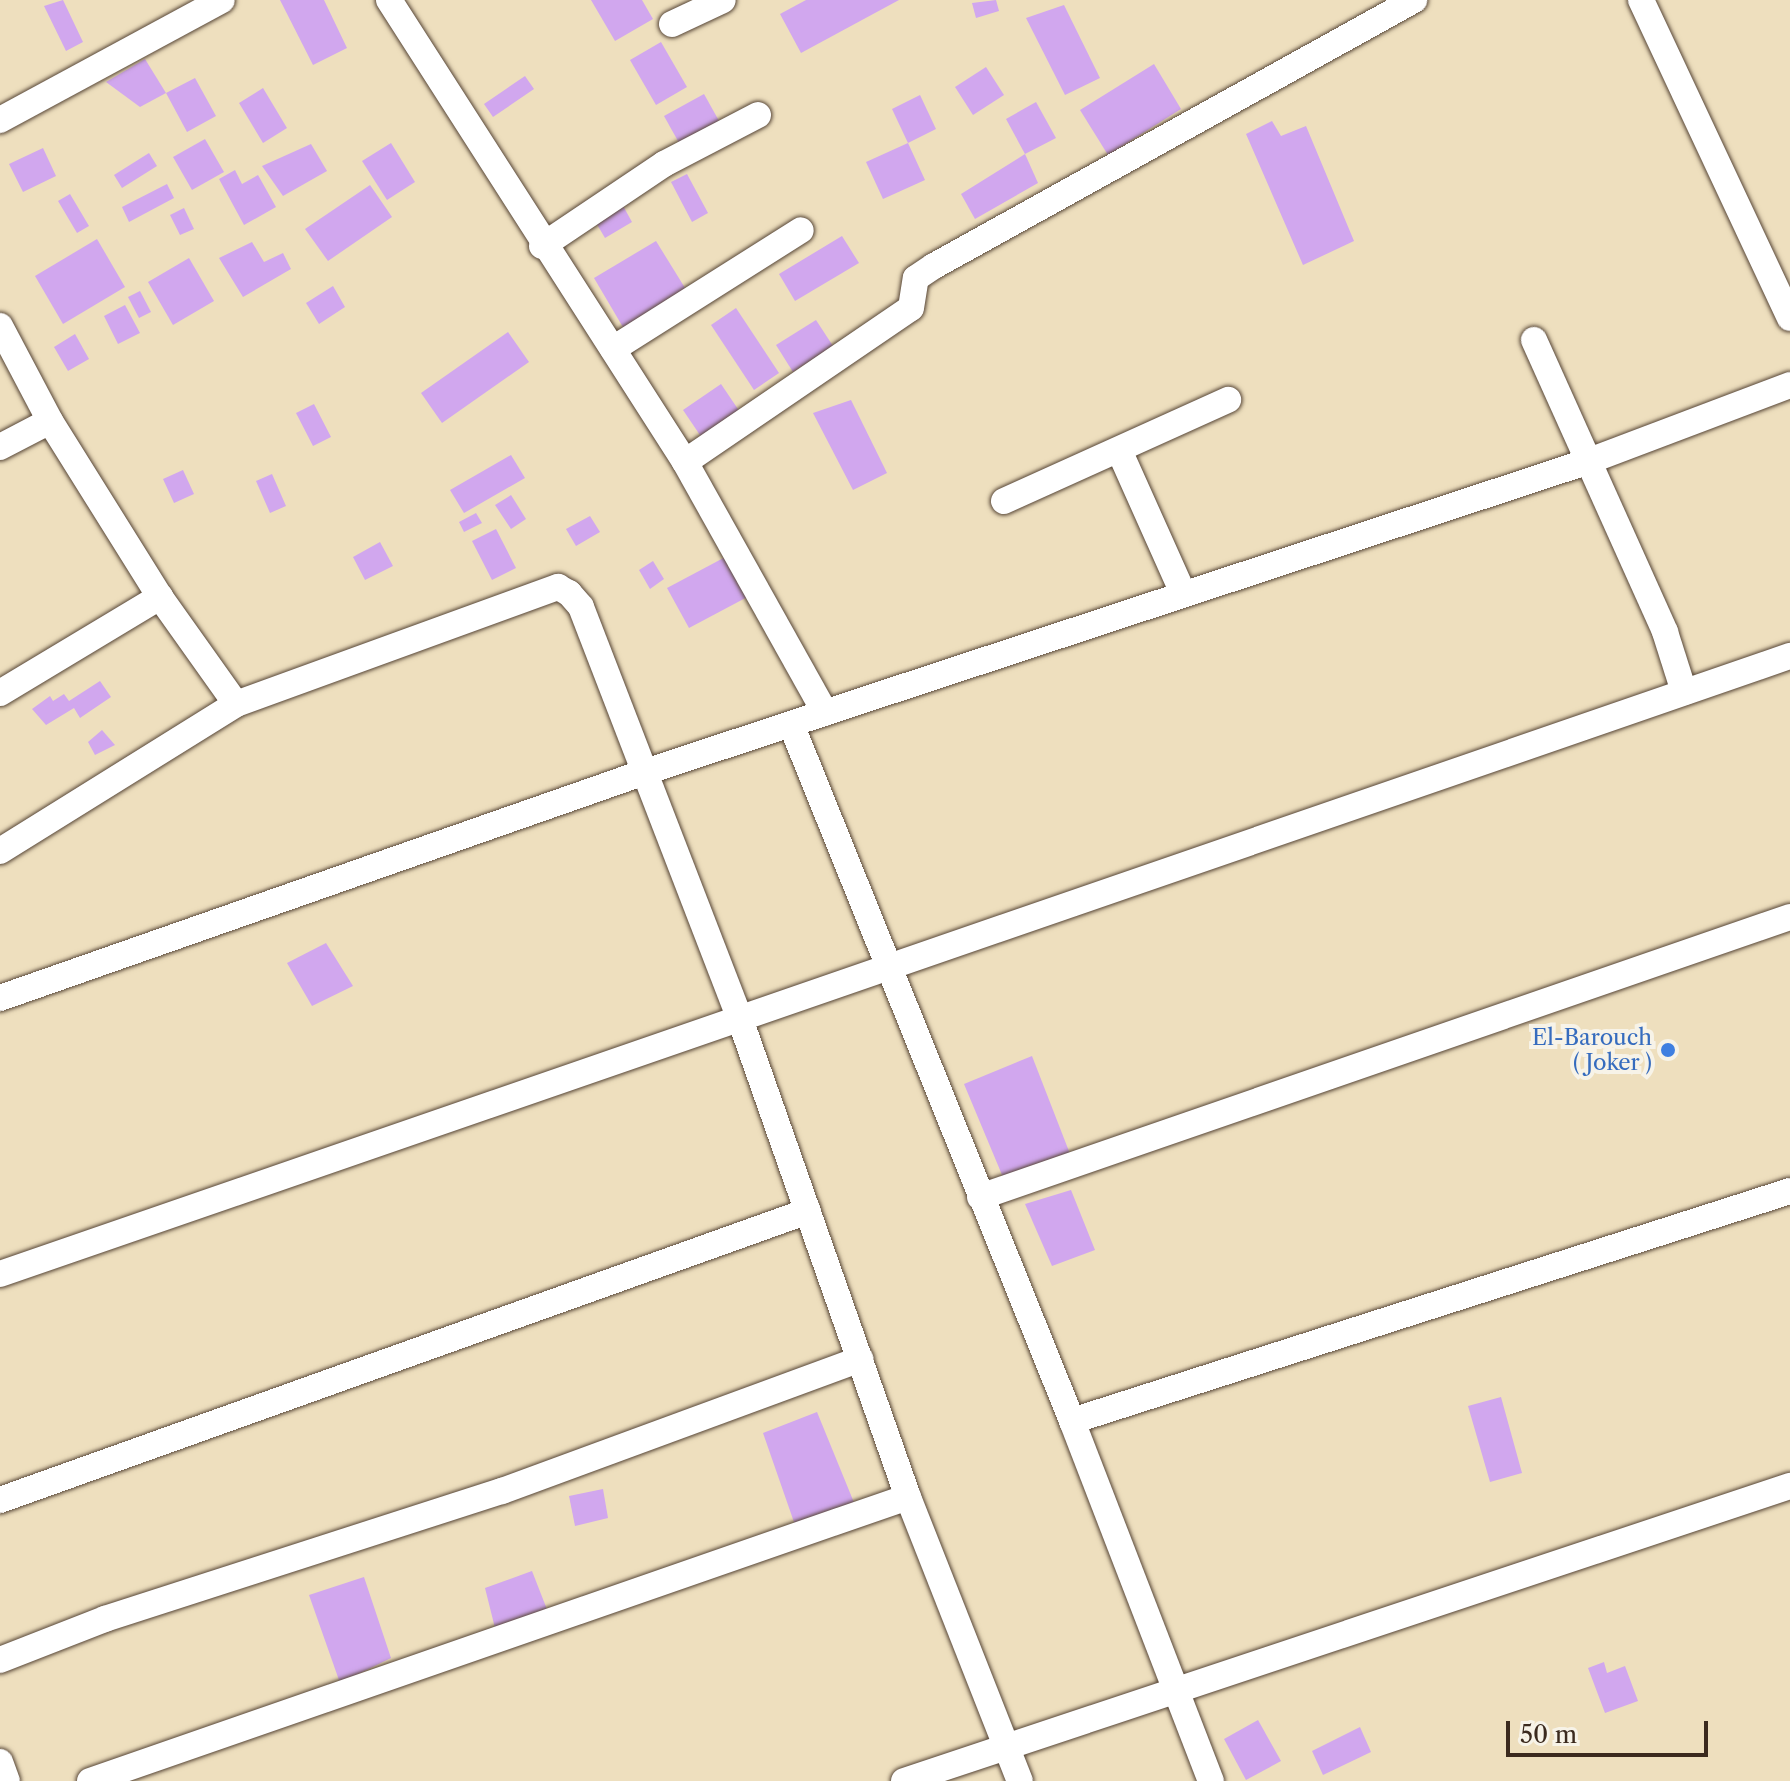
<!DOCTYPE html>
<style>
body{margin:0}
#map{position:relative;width:1790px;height:1781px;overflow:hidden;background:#eedfbe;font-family:"Libre Caslon Text",serif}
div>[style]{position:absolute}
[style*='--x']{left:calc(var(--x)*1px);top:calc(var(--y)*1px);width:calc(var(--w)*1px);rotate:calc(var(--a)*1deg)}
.building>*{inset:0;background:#d1a7ee}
.roads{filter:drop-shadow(0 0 2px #564536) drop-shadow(0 0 2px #564536)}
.street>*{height:26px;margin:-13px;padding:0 13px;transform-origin:13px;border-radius:13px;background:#fff}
.dots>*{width:22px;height:22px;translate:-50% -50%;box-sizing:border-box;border:4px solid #f7f3e8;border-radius:50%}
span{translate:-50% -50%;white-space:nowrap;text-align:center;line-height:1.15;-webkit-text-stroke:8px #f7f3e8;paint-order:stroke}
.shop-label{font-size:22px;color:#366cbe}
.right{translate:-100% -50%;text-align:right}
.scale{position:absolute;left:1506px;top:1721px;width:202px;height:36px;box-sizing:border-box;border:4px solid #3b2a1e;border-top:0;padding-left:10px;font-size:24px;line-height:28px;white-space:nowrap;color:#3b2a1e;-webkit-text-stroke:6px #f7f3e8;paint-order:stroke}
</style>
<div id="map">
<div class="building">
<div style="clip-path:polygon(63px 0,83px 42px,66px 51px,44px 6px)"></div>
<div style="clip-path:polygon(280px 0,324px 0,347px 48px,313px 65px)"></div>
<div style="clip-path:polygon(591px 0,642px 0,653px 19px,615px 41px)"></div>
<div style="clip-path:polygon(806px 0,899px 0,801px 53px,780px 14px)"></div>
<div style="clip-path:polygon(996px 0,999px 11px,976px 18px,972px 3px)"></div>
<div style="clip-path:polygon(1064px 5px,1100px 78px,1065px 95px,1026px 18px)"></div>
<div style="clip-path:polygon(661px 42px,687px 87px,656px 105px,630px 60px)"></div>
<div style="clip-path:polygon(145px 59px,166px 93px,140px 107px,106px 82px)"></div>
<div style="clip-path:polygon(1154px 64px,1181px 109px,1108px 155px,1080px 110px)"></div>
<div style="clip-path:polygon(986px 67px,1004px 95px,973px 115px,955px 87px)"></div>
<div style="clip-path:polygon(525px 76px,534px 89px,493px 117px,484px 104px)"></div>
<div style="clip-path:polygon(195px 78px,216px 116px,187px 132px,166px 93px)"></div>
<div style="clip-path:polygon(263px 88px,287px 128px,263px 143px,239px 103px)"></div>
<div style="clip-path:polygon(704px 94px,723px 128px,683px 150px,664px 116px)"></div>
<div style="clip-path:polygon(920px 95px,936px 129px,908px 143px,892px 109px)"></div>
<div style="clip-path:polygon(1036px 102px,1056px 138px,1025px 154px,1006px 119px)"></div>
<div style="clip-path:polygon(1272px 121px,1281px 136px,1306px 126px,1354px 241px,1303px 265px,1246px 134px)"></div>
<div style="clip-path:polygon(205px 139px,224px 172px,192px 190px,173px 157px)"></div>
<div style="clip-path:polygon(391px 143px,415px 182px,387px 200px,362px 161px)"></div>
<div style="clip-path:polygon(908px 143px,925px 180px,883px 199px,866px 162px)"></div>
<div style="clip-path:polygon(311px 144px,327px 171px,283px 196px,262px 166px)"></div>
<div style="clip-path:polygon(43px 148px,56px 176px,23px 192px,9px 164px)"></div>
<div style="clip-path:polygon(149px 153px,157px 166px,122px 188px,114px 175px)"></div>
<div style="clip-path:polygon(1025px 154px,1038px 183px,975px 219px,961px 194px)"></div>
<div style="clip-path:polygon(235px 170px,242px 184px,258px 175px,276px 207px,244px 225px,219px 179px)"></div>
<div style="clip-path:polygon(687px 174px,708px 213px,692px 222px,671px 182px)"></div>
<div style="clip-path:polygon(167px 184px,174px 198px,129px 222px,122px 207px)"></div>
<div style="clip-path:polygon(370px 185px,392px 217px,328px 261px,305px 229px)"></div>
<div style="clip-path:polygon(70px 194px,89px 226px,77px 233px,58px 201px)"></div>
<div style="clip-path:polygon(622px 204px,632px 222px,605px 238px,595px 221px)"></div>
<div style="clip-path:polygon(184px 208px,194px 229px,180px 235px,170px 215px)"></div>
<div style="clip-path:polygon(842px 236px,859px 263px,795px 301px,779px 274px)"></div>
<div style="clip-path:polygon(97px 239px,125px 287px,63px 324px,35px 276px)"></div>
<div style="clip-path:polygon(656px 241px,690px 296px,627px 334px,594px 278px)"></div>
<div style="clip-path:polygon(252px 242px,264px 262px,283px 253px,291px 269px,243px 297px,219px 258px)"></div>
<div style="clip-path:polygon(189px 258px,214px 301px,173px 325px,148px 282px)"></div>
<div style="clip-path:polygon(333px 286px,345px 307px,319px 324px,306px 303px)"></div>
<div style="clip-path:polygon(140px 291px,151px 312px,139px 318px,128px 297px)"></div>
<div style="clip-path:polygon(125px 305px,140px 333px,118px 344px,104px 316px)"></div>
<div style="clip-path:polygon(736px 308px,779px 373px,754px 390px,711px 325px)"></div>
<div style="clip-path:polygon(816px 320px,833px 346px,793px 372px,776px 345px)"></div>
<div style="clip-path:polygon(508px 332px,529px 362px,442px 423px,421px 393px)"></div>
<div style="clip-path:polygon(75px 334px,89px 359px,68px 371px,54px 347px)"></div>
<div style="clip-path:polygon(721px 384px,742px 415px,704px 441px,683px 410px)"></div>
<div style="clip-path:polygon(851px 400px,887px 473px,853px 490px,813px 413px)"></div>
<div style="clip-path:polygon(314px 404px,331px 437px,313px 446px,296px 413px)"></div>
<div style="clip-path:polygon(511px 455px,525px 478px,464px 513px,450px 490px)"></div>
<div style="clip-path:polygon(183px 470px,194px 494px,174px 503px,163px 479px)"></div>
<div style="clip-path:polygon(272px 474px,286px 506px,270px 513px,256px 481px)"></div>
<div style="clip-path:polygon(511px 495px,526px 519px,511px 529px,495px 505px)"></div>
<div style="clip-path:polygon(476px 513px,482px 523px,464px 532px,459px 522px)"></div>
<div style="clip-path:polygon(590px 516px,600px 532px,576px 546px,566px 529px)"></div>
<div style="clip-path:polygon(496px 529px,516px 568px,492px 580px,472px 541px)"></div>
<div style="clip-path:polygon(380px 542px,393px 566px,365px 580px,353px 557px)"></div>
<div style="clip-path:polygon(731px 554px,753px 594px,689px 628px,667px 588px)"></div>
<div style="clip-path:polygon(653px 561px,664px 579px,650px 589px,639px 570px)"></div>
<div style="clip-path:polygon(100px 681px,111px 697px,80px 718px,74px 708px,46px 725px,32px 709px,50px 696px,53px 701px,64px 694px,69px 701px)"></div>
<div style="clip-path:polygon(102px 730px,115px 745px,95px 755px,88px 742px)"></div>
<div style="clip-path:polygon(326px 943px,353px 986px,312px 1006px,287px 963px)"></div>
<div style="clip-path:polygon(1032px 1056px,1072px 1159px,1005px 1182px,964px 1084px)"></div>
<div style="clip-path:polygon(1071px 1190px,1095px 1250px,1052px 1266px,1025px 1204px)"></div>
<div style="clip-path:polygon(1501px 1397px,1522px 1473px,1490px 1482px,1468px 1406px)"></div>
<div style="clip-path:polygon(817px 1412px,855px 1505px,795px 1525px,763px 1433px)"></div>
<div style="clip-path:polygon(603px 1489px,608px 1518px,575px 1526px,569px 1496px)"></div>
<div style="clip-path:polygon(532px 1571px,548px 1612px,495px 1628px,485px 1588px)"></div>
<div style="clip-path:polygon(364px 1577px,391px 1658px,340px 1683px,309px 1595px)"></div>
<div style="clip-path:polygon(1604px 1662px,1607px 1673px,1625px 1666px,1638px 1701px,1605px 1713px,1588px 1668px)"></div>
<div style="clip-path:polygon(1258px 1720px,1281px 1761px,1246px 1780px,1224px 1739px)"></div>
<div style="clip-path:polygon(1360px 1727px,1371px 1752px,1323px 1775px,1312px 1751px)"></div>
</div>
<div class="roads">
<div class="street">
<div style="--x:389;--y:0;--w:549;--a:57.35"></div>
<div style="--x:685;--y:462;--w:287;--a:60.8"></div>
<div style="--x:1641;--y:0;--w:351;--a:64.9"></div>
<div style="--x:672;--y:24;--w:56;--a:-25.2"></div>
<div style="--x:0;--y:120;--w:252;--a:-28.4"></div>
<div style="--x:542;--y:246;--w:147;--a:-33.9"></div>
<div style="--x:664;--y:164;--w:106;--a:-27.5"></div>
<div style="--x:0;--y:326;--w:107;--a:62.2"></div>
<div style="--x:50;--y:421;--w:208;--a:58"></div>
<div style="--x:160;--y:597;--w:131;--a:54.6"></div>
<div style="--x:1534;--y:340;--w:320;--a:65.8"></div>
<div style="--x:1665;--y:632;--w:63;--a:72.4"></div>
<div style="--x:613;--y:349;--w:222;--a:-32.3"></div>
<div style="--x:0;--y:447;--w:56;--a:-27.5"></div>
<div style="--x:1119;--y:450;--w:154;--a:65.9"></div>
<div style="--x:685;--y:462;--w:273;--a:-34.3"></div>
<div style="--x:911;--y:308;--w:30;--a:-81"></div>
<div style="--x:916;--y:278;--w:22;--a:-34"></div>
<div style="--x:934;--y:266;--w:549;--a:-28.99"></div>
<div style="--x:1004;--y:501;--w:246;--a:-24.3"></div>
<div style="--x:0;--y:693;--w:187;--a:-31"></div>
<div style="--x:791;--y:724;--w:752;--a:68.04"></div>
<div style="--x:1072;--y:1421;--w:386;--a:68.9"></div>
<div style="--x:0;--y:851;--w:278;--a:-31.9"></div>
<div style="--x:236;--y:704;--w:343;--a:-20"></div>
<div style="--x:558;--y:587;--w:13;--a:29"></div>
<div style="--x:569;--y:593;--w:18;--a:49"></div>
<div style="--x:581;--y:607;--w:442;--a:68.9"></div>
<div style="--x:740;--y:1019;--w:507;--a:70.64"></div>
<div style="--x:908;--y:1497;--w:305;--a:68.5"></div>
<div style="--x:0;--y:998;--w:683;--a:-19.31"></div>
<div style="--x:645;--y:772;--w:994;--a:-18.23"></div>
<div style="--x:1589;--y:461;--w:215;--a:-20.7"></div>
<div style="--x:980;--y:1197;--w:857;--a:-19.07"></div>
<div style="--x:0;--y:1274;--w:1894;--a:-19.05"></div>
<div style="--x:1072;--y:1421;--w:754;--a:-17.76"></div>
<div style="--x:0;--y:1500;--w:858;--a:-19.68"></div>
<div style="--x:0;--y:1660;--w:113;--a:-21.3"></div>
<div style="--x:105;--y:1619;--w:417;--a:-17.9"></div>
<div style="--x:502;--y:1491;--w:382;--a:-20.2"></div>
<div style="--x:0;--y:1762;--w:20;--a:70"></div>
<div style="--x:90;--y:1781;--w:866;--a:-19.15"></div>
<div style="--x:904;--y:1781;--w:934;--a:-18.42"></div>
</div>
</div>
<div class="dots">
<div style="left:1668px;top:1050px;background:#3f7fe0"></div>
</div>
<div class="shop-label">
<span class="right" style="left:1652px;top:1050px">El-Barouch<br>( Joker )</span>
</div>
<div class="scale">50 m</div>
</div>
